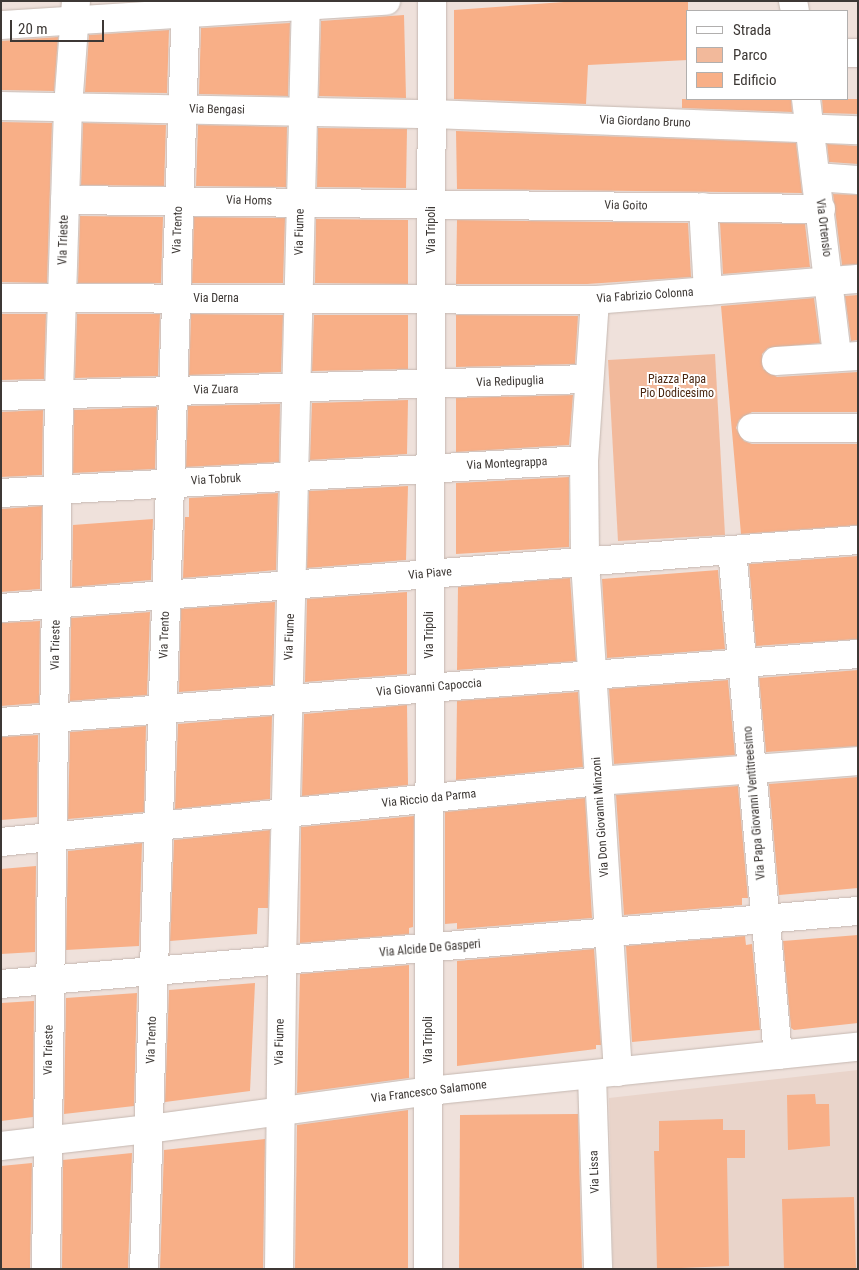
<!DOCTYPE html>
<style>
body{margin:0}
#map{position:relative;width:859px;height:1270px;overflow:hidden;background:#efe1db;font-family:"Roboto Condensed",sans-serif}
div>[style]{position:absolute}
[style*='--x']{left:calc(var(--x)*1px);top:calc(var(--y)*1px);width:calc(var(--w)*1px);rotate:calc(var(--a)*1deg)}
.built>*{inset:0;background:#e9d4ca}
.green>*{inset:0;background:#f2b99b}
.building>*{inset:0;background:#f8af87}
.roads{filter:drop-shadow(0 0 1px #c5b8b1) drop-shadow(0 0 1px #c5b8b1)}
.minor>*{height:28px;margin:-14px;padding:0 14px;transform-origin:14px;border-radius:14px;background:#fff}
span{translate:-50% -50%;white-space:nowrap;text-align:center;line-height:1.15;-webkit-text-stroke:4px #fff;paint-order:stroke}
.street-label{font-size:12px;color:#3d3835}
.park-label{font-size:12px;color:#492611}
.frame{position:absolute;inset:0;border:2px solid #3d3835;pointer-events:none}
.legend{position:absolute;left:686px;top:10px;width:162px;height:90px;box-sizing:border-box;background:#fff;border:1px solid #b1afae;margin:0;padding:6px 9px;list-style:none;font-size:15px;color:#3d3835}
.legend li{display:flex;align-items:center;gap:10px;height:25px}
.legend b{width:25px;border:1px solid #b1afae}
.scale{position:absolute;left:10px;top:20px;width:94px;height:22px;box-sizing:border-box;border:2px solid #3d3835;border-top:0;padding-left:6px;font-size:15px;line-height:18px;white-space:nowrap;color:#3d3835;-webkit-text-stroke:4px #fff;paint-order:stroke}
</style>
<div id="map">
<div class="built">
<div style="clip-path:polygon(858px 1070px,858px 1269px,613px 1269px,609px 1098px)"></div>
</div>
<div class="green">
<div style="clip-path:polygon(715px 354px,725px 535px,618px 541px,608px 360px)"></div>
</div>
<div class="building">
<div style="clip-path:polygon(578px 1px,688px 1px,688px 60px,588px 65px,586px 104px,454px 99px,454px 10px)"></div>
<div style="clip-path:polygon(404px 15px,406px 98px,319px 96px,321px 21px)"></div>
<div style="clip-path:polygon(290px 23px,288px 96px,199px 94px,201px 28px)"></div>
<div style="clip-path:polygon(169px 30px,167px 93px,85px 92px,89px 35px)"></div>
<div style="clip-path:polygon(58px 37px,54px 91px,1px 90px,1px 41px)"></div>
<div style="clip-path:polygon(682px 99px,791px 99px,792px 112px,682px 108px)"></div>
<div style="clip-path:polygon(822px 99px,858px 99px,858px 114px,823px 113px)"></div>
<div style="clip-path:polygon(1px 122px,52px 123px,47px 283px,1px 282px)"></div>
<div style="clip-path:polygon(83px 123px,166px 125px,164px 186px,81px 185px)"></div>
<div style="clip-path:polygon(198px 125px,287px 127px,286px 187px,196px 186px)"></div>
<div style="clip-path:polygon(318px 128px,407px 129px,406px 188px,317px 187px)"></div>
<div style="clip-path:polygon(456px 131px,796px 143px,802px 193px,457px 189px)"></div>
<div style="clip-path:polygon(827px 144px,858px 146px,858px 164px,829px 162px)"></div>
<div style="clip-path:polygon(833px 194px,858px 195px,858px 264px,842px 265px)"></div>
<div style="clip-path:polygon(80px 216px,163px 217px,161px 283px,78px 283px)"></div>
<div style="clip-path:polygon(194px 217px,285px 218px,283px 283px,192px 283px)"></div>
<div style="clip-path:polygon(316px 219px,408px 220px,408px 284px,315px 283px)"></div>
<div style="clip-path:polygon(457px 220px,688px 223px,691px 277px,587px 284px,456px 284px)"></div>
<div style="clip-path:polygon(720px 223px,805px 224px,810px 267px,723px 274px)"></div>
<div style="clip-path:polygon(858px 295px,858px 340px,851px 341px,845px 296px)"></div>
<div style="clip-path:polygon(814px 298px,820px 343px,768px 348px,762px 354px,763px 369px,777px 377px,858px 372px,858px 412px,752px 412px,739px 420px,736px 428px,744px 441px,752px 444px,858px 444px,858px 525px,741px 534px,721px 306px)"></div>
<div style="clip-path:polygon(1px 314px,46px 314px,44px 379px,1px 380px)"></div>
<div style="clip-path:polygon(77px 314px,160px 314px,158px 376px,75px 378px)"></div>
<div style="clip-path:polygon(191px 314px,283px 315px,281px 372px,189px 375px)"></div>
<div style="clip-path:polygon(314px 315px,408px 315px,408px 369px,312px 371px)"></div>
<div style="clip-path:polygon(456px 315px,578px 316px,575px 364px,456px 367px)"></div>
<div style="clip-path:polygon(573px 395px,569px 445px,456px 452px,456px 398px)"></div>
<div style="clip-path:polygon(408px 400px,407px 454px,310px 460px,312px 403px)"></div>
<div style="clip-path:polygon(280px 404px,279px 462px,186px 467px,188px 406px)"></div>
<div style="clip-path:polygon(157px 407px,155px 469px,73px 473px,74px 410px)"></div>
<div style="clip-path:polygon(43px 410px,42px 475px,1px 477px,1px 412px)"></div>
<div style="clip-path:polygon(569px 477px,569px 547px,456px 554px,456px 483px)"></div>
<div style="clip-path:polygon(408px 486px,406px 560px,307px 568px,309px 491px)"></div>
<div style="clip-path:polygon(278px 493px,276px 570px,183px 578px,185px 517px,189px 517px,189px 498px)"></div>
<div style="clip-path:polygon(42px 506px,40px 589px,1px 592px,1px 509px)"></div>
<div style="clip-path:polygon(153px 519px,151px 580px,72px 587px,73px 525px)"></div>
<div style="clip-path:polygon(858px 556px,858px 639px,756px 646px,749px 564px)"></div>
<div style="clip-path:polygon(718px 570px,725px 649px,607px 658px,602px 579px)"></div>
<div style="clip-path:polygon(570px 578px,576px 661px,457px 670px,458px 587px)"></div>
<div style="clip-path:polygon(407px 592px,407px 674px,305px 682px,307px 599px)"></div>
<div style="clip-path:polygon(275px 602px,273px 685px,179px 692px,181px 609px)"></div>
<div style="clip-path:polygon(150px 612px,147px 695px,70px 701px,71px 618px)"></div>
<div style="clip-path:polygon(40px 621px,39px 703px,1px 706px,1px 623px)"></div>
<div style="clip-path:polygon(858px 670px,858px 746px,766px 752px,759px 678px)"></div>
<div style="clip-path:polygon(728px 680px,735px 755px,614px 764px,609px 689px)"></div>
<div style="clip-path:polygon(578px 692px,583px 767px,456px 780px,457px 701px)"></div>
<div style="clip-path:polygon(407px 705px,408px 785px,302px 796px,304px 714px)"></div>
<div style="clip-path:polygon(272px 716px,270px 799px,175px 809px,178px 724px)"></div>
<div style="clip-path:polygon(146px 726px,144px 812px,68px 819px,70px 732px)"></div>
<div style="clip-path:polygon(38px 735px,37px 817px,1px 820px,1px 737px)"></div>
<div style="clip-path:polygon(858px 777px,858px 888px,779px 895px,769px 784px)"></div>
<div style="clip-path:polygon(738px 786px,748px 898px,742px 898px,742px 905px,624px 915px,616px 795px)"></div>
<div style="clip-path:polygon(585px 798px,592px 918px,457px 929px,457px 923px,445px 924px,445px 812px)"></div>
<div style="clip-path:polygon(414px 816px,413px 927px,409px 928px,409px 934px,300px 943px,301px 827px)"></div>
<div style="clip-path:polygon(270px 830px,268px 908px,258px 908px,257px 934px,170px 941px,174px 840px)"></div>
<div style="clip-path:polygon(142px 843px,139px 946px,66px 950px,68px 851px)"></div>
<div style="clip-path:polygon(36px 866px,35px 952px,1px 954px,1px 869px)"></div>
<div style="clip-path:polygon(858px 935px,858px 1023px,794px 1030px,791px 1028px,783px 941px)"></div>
<div style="clip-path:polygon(745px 936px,746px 945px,752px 944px,760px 1030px,632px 1042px,626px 946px)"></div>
<div style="clip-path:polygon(594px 949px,601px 1045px,596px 1045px,596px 1049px,457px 1066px,457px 961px)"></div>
<div style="clip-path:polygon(409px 965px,409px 1078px,297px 1093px,300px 974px)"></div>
<div style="clip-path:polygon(255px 983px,250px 1091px,165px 1102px,169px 990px)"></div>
<div style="clip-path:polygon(137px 993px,134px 1106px,64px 1114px,66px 998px)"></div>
<div style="clip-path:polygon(34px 1001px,33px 1117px,1px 1121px,1px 1003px)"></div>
<div style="clip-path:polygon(815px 1094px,816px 1104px,829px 1104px,830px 1146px,788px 1150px,787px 1095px)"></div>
<div style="clip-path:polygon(408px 1110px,408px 1269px,295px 1269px,297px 1125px)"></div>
<div style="clip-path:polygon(578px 1114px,582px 1269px,459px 1269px,460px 1115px)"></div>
<div style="clip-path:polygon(723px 1119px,723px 1130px,745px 1130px,745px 1158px,727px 1158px,729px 1266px,657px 1269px,654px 1151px,659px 1151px,659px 1121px)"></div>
<div style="clip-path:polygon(265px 1139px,263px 1269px,160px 1269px,164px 1150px)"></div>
<div style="clip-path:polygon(132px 1153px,128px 1269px,62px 1269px,63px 1160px)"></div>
<div style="clip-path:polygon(32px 1163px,30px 1269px,1px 1269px,1px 1166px)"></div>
<div style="clip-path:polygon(854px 1197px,856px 1269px,784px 1269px,782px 1199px)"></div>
</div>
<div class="roads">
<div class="minor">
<div style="--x:793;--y:1;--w:10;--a:79"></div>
<div style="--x:1;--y:25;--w:386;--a:-3.6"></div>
<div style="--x:848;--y:53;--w:10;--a:0"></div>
<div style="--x:806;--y:99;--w:260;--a:83.1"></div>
<div style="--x:1;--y:106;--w:431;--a:1.1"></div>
<div style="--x:432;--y:114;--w:426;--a:2.2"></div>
<div style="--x:816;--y:177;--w:42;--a:4.1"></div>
<div style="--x:65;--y:200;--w:756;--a:0.68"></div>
<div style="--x:703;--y:207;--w:84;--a:86.6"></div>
<div style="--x:1;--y:298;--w:594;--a:0.19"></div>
<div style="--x:595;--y:300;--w:264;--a:-4.6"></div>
<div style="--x:595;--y:300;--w:160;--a:93.9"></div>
<div style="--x:584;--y:460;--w:102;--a:89.4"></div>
<div style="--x:585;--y:562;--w:511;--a:86.3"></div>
<div style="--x:776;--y:361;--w:82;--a:-3.5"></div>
<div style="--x:1;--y:396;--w:588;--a:-1.66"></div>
<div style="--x:752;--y:428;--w:106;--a:0"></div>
<div style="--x:1;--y:493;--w:584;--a:-3.24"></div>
<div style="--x:732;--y:550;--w:507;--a:84.8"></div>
<div style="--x:1;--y:608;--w:860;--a:-4.54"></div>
<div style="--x:1;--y:722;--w:860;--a:-4.54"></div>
<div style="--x:1;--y:842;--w:601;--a:-5.82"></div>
<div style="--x:599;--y:781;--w:260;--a:-4.4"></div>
<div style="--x:1;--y:984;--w:860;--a:-4.87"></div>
<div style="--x:592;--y:1075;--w:194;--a:88.2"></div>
<div style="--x:1;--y:1146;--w:149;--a:-6.6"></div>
<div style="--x:149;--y:1129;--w:283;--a:-7.7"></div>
<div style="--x:429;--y:1091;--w:431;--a:-5.9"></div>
<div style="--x:46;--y:1269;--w:876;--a:-89.15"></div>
<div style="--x:59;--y:393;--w:286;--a:-88.2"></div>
<div style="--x:68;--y:107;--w:106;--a:-85.7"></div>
<div style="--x:144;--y:1269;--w:1269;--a:-88.1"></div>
<div style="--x:279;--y:1269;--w:309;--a:-89.4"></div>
<div style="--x:282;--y:960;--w:959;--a:-88.57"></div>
<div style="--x:428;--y:1269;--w:1268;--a:-89.82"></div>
</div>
</div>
<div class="street-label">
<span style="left:217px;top:110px;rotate:1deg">Via Bengasi</span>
<span style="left:645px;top:122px;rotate:2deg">Via Giordano Bruno</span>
<span style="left:249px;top:201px;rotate:1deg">Via Homs</span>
<span style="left:626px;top:206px;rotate:1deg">Via Goito</span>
<span style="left:823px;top:228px;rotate:83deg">Via Ortensio</span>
<span style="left:178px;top:230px;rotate:-88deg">Via Trento</span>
<span style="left:432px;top:230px;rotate:-90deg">Via Tripoli</span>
<span style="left:300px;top:232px;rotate:-89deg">Via Fiume</span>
<span style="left:64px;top:240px;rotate:-88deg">Via Trieste</span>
<span style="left:645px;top:296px;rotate:-4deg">Via Fabrizio Colonna</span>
<span style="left:216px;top:299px">Via Derna</span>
<span style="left:510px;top:382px;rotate:-2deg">Via Redipuglia</span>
<span style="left:216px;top:390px;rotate:-1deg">Via Zuara</span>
<span style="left:507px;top:464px;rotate:-3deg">Via Montegrappa</span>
<span style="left:216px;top:480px;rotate:-3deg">Via Tobruk</span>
<span style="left:430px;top:574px;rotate:-5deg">Via Piave</span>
<span style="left:165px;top:635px;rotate:-88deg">Via Trento</span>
<span style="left:430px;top:635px;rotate:-90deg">Via Tripoli</span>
<span style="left:290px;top:637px;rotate:-88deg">Via Fiume</span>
<span style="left:56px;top:645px;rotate:-89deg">Via Trieste</span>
<span style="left:429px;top:688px;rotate:-5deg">Via Giovanni Capoccia</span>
<span style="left:429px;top:799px;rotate:-6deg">Via Riccio da Parma</span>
<span style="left:755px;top:803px;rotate:-95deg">Via Papa Giovanni Ventitreesimo</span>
<span style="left:601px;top:817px;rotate:-94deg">Via Don Giovanni Minzoni</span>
<span style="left:430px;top:949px;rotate:-5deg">Via Alcide De Gasperi</span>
<span style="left:152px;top:1040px;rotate:-88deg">Via Trento</span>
<span style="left:429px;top:1040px;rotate:-90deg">Via Tripoli</span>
<span style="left:280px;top:1042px;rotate:-89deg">Via Fiume</span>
<span style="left:49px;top:1050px;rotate:-89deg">Via Trieste</span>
<span style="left:429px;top:1092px;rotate:-7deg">Via Francesco Salamone</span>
<span style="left:595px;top:1172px;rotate:-92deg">Via Lissa</span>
</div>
<div class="park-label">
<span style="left:677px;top:387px">Piazza Papa<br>Pio Dodicesimo</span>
</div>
<div class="frame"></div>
<ul class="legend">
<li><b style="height:6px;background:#fff"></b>Strada</li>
<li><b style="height:14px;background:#f2b99b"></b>Parco</li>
<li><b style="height:14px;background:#f8af87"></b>Edificio</li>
</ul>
<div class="scale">20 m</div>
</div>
